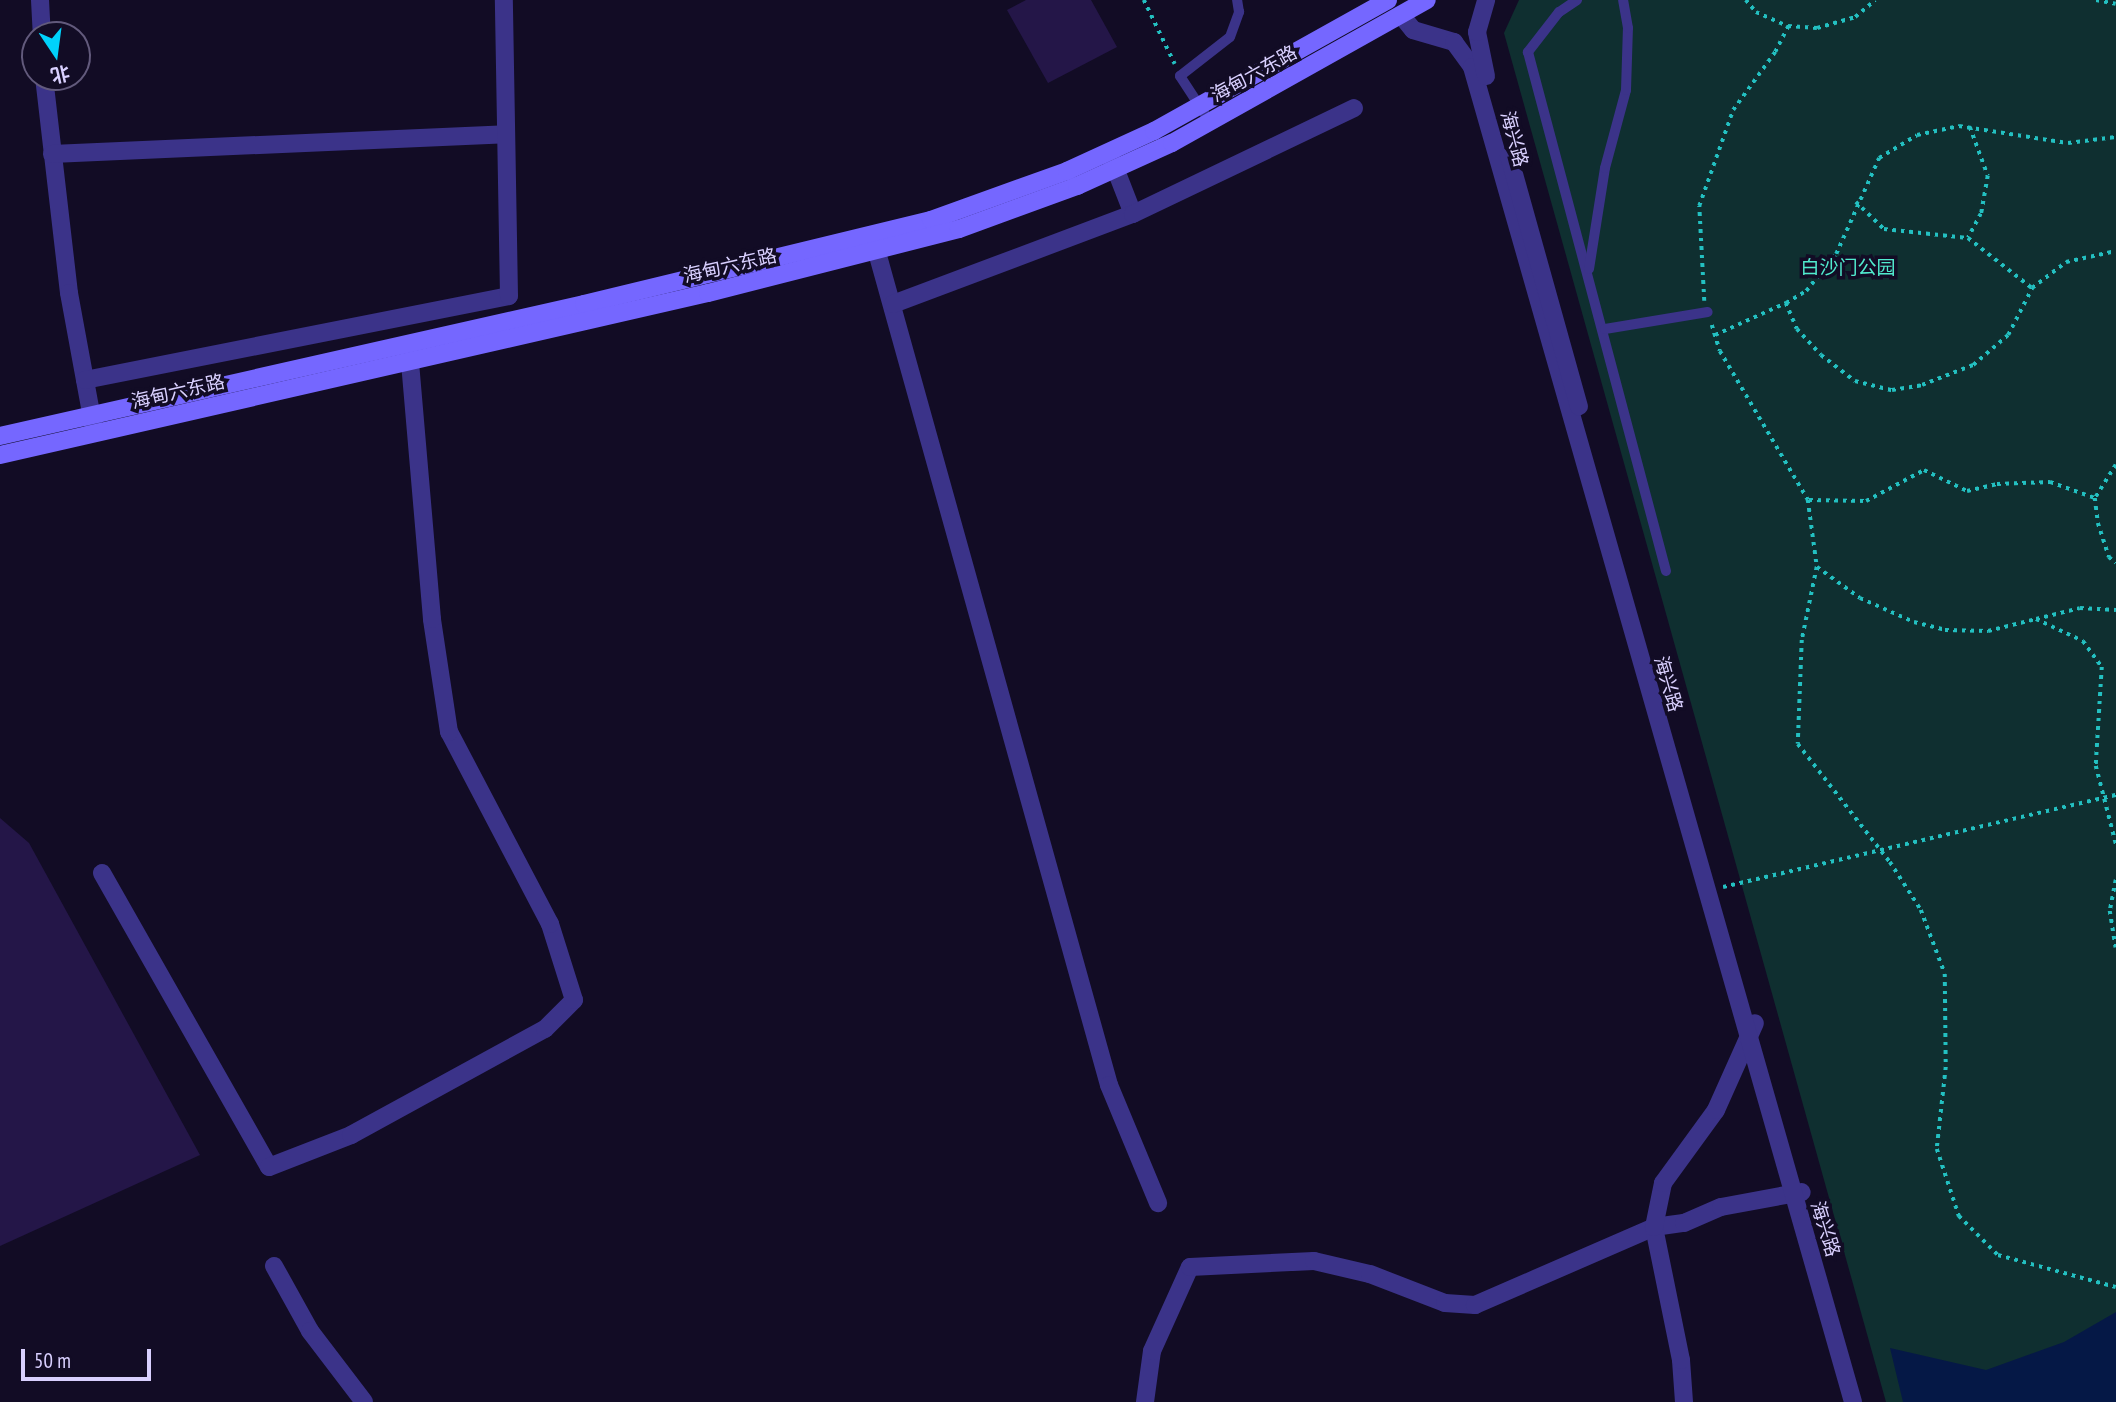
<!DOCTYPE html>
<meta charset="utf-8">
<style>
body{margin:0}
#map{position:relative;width:2116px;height:1402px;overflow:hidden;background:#120c25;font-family:"PT Sans Narrow","Noto Sans SC",sans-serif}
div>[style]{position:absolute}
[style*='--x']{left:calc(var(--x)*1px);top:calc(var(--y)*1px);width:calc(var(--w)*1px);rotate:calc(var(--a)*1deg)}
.green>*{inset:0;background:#0f2f30}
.water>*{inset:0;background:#051846}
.building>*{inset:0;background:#241648}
.path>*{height:3.5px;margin-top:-1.75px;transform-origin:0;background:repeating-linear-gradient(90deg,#23c0c1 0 3.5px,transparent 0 8.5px)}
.service>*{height:10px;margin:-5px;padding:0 5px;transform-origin:5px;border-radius:5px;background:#3b3389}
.minor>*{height:18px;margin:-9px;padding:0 9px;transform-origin:9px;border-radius:9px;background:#3b3389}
.tertiary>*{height:18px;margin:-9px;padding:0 9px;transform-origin:9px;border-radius:9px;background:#3b3389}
.secondary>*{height:18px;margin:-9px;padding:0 9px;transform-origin:9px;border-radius:9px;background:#7567ff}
span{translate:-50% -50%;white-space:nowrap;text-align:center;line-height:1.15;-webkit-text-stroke:7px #120c25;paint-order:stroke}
.street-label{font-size:19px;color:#d9d0ff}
.park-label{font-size:19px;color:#51ebce}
.north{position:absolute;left:21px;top:21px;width:70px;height:70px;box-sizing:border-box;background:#120c25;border:2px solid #625a7c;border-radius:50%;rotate:167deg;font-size:19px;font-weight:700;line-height:28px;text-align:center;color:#d9d0ff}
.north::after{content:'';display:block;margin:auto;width:24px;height:32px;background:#00d2fb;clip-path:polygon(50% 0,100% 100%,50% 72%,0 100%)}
.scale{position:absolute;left:21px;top:1349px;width:130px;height:32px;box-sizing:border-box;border:4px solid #d9d0ff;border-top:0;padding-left:9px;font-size:21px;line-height:24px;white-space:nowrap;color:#d9d0ff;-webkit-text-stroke:5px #120c25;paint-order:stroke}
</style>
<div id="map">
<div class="green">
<div style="clip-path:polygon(1519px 0,2116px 0,2116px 1402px,1886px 1402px,1504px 33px)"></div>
</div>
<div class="water">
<div style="clip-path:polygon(2116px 1312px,2116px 1402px,1903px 1402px,1890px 1348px,1986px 1370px,2064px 1342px)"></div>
</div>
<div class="building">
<div style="clip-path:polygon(1026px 0,1091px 0,1117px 47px,1048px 83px,1007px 10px)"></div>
<div style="clip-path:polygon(0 818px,29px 843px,200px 1155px,0 1246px)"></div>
</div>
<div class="path">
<div style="--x:1144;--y:0;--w:71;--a:64.2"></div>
<div style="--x:1746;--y:0;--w:16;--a:50"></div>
<div style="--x:1756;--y:12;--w:35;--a:24"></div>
<div style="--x:1788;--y:26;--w:29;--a:4"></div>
<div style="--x:1817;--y:28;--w:40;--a:-16"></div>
<div style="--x:1855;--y:17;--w:26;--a:-40"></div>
<div style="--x:2096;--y:0;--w:20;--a:11"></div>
<div style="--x:1970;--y:127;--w:52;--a:69.8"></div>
<div style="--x:1988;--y:176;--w:39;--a:100"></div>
<div style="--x:1981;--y:214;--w:27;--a:118"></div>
<div style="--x:1968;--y:238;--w:81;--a:38"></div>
<div style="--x:1856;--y:202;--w:39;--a:44"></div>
<div style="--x:1884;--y:229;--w:84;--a:6.1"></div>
<div style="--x:1704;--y:301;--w:95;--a:-93"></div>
<div style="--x:1699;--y:206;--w:102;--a:-70.5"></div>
<div style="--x:1733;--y:110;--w:72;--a:-54.1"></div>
<div style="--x:1775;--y:52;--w:29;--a:-63"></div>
<div style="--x:1786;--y:303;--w:23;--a:-31"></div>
<div style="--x:1806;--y:291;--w:48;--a:-51"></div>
<div style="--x:1836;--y:254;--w:105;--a:-65.9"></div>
<div style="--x:1879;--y:158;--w:44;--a:-31.2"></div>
<div style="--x:1917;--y:135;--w:43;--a:-12.1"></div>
<div style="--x:1959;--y:126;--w:110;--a:8.9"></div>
<div style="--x:2068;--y:143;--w:48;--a:-7.1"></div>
<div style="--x:1712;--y:325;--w:27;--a:73"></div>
<div style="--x:1720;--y:351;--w:173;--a:59.4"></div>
<div style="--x:1808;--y:500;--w:68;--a:82.3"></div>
<div style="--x:1817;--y:567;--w:75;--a:101.6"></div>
<div style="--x:1802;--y:640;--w:104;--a:92.2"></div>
<div style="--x:1798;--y:744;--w:150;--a:52.1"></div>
<div style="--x:1890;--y:862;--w:57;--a:57.1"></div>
<div style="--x:1921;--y:910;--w:68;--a:69.4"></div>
<div style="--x:1945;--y:974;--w:93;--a:89.4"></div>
<div style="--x:1946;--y:1067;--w:82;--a:96.3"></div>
<div style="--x:1937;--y:1149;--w:71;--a:71.8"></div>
<div style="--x:1959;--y:1216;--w:55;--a:45"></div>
<div style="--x:1998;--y:1255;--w:122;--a:15.2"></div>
<div style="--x:1715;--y:335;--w:78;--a:-24.3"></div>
<div style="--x:1786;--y:303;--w:28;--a:67"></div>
<div style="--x:1797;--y:329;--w:35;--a:47"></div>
<div style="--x:1821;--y:355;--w:43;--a:37.4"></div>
<div style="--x:1855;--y:381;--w:38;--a:14"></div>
<div style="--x:1892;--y:390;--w:30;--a:-9"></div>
<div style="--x:1922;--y:385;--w:55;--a:-21.4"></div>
<div style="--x:1973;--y:365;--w:46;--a:-40.6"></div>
<div style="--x:2008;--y:335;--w:53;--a:-62.9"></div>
<div style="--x:2032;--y:288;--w:43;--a:-37.4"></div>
<div style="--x:2066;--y:262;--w:51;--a:-12.4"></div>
<div style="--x:2116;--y:465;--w:39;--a:122"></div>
<div style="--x:2095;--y:498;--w:25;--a:83"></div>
<div style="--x:2098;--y:523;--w:36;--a:72"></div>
<div style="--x:2109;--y:557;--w:9;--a:41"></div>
<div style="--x:1809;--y:500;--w:57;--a:1"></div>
<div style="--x:1866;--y:501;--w:66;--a:-28.1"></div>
<div style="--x:1924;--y:470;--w:48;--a:26"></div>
<div style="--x:1967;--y:491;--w:31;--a:-13"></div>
<div style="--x:1997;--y:484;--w:53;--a:-2.2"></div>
<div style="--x:2050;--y:482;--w:48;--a:19.6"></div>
<div style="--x:1817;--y:567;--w:53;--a:35.8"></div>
<div style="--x:1860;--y:598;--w:59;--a:24"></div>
<div style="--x:1914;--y:622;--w:32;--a:14"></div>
<div style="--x:1945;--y:630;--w:43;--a:1.3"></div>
<div style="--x:1988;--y:631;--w:49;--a:-14"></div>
<div style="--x:2036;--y:619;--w:52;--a:25.1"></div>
<div style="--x:2083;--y:641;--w:32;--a:54"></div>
<div style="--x:2102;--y:667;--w:99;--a:93.5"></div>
<div style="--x:2096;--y:766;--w:81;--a:75.6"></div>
<div style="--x:2036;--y:619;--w:45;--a:-14"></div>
<div style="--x:2080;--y:608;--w:36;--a:3"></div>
<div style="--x:2116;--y:880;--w:32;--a:101"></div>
<div style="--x:2110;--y:911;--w:37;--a:81"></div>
<div style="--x:1723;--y:887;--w:404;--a:-13.2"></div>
</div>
<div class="service">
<div style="--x:1577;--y:0;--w:22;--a:146"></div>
<div style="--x:1559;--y:12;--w:51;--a:127.8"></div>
<div style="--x:1528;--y:52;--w:537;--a:75.11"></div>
<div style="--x:1210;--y:122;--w:55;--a:-123.1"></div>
<div style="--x:1180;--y:76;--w:63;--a:-38"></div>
<div style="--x:1230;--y:37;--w:27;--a:-70"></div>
<div style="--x:1239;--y:12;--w:12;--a:-99"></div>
<div style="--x:1589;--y:269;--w:102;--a:-81"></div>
<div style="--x:1605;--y:168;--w:81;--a:-74.9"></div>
<div style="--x:1626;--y:90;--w:62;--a:-88.2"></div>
<div style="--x:1628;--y:28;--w:28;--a:-100"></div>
<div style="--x:1605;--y:329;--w:104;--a:-9.4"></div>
</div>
<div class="minor">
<div style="--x:40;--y:0;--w:35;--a:87"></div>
<div style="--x:44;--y:77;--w:217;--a:83.4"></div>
<div style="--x:69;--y:293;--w:138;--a:79.6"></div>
<div style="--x:52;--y:154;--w:454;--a:-2.5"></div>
<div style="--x:1110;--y:155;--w:63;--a:68.7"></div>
<div style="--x:873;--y:238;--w:879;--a:74.43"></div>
<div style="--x:1109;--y:1085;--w:128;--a:67.4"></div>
<div style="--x:893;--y:304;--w:256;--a:-20.6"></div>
<div style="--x:1133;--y:214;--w:245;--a:-25.6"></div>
<div style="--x:85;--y:380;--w:432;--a:-11.2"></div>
<div style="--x:509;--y:296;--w:296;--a:-91"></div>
<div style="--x:102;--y:873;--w:338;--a:60.4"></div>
<div style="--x:269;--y:1167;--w:88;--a:-21.3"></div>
<div style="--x:351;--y:1135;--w:221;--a:-28.7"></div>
<div style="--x:545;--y:1029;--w:41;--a:-45"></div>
<div style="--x:574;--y:1000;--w:80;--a:-107.5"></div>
<div style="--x:550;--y:924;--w:217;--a:-117.7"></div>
<div style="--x:449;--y:732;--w:114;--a:-98.6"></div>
<div style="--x:432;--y:619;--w:272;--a:-94.9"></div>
<div style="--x:274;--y:1266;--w:74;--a:61"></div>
<div style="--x:310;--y:1331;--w:89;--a:52.7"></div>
<div style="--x:1145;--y:1402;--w:51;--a:-82.2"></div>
<div style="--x:1152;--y:1351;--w:92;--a:-65.7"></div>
<div style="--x:1190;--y:1267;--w:124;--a:-2.8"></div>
<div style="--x:1314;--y:1261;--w:57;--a:13.1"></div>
<div style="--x:1370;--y:1274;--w:80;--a:21.1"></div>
<div style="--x:1445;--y:1303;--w:30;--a:4"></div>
<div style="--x:1475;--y:1305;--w:195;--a:-23.5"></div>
<div style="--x:1654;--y:1227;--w:30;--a:-8"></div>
<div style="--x:1684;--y:1223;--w:40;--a:-23.4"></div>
<div style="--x:1721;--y:1207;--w:82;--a:-10.5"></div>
<div style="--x:1684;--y:1402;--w:42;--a:-94.1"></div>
<div style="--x:1681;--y:1360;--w:136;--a:-101.5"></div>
<div style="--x:1654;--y:1227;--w:45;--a:-78.4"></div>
<div style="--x:1663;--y:1183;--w:90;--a:-54"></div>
<div style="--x:1716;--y:1110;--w:95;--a:-65.9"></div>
</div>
<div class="tertiary">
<div style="--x:1401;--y:15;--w:19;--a:51"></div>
<div style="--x:1413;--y:30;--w:43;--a:16.3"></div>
<div style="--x:1454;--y:42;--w:31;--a:54"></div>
<div style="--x:1472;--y:67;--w:1388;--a:74.07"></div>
<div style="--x:1486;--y:76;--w:45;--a:-101.6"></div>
<div style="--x:1477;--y:32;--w:33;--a:-74"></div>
<div style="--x:1509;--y:156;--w:260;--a:74.4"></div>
</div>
<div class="secondary">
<div style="--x:0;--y:436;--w:599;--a:-12.74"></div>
<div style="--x:584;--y:304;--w:357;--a:-13.6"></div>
<div style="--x:931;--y:220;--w:145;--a:-19.8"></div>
<div style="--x:1067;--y:171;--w:96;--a:-24.7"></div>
<div style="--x:1154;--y:131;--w:268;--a:-29.2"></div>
<div style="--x:0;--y:455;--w:726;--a:-12.89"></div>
<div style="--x:708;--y:293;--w:259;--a:-14.3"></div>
<div style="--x:959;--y:229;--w:126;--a:-20"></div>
<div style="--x:1077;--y:186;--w:104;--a:-24.4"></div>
<div style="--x:1172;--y:143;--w:292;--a:-29.3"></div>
</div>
<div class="street-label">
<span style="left:1254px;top:74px;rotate:-29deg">海甸六东路</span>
<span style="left:1514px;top:139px;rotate:75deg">海兴路</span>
<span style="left:730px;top:266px;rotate:-13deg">海甸六东路</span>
<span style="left:178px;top:392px;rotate:-13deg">海甸六东路</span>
<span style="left:1668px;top:684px;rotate:74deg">海兴路</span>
<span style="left:1825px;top:1229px;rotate:73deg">海兴路</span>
</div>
<div class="park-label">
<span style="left:1848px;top:268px">白沙门公园</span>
</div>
<div class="north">北</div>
<div class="scale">50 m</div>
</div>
